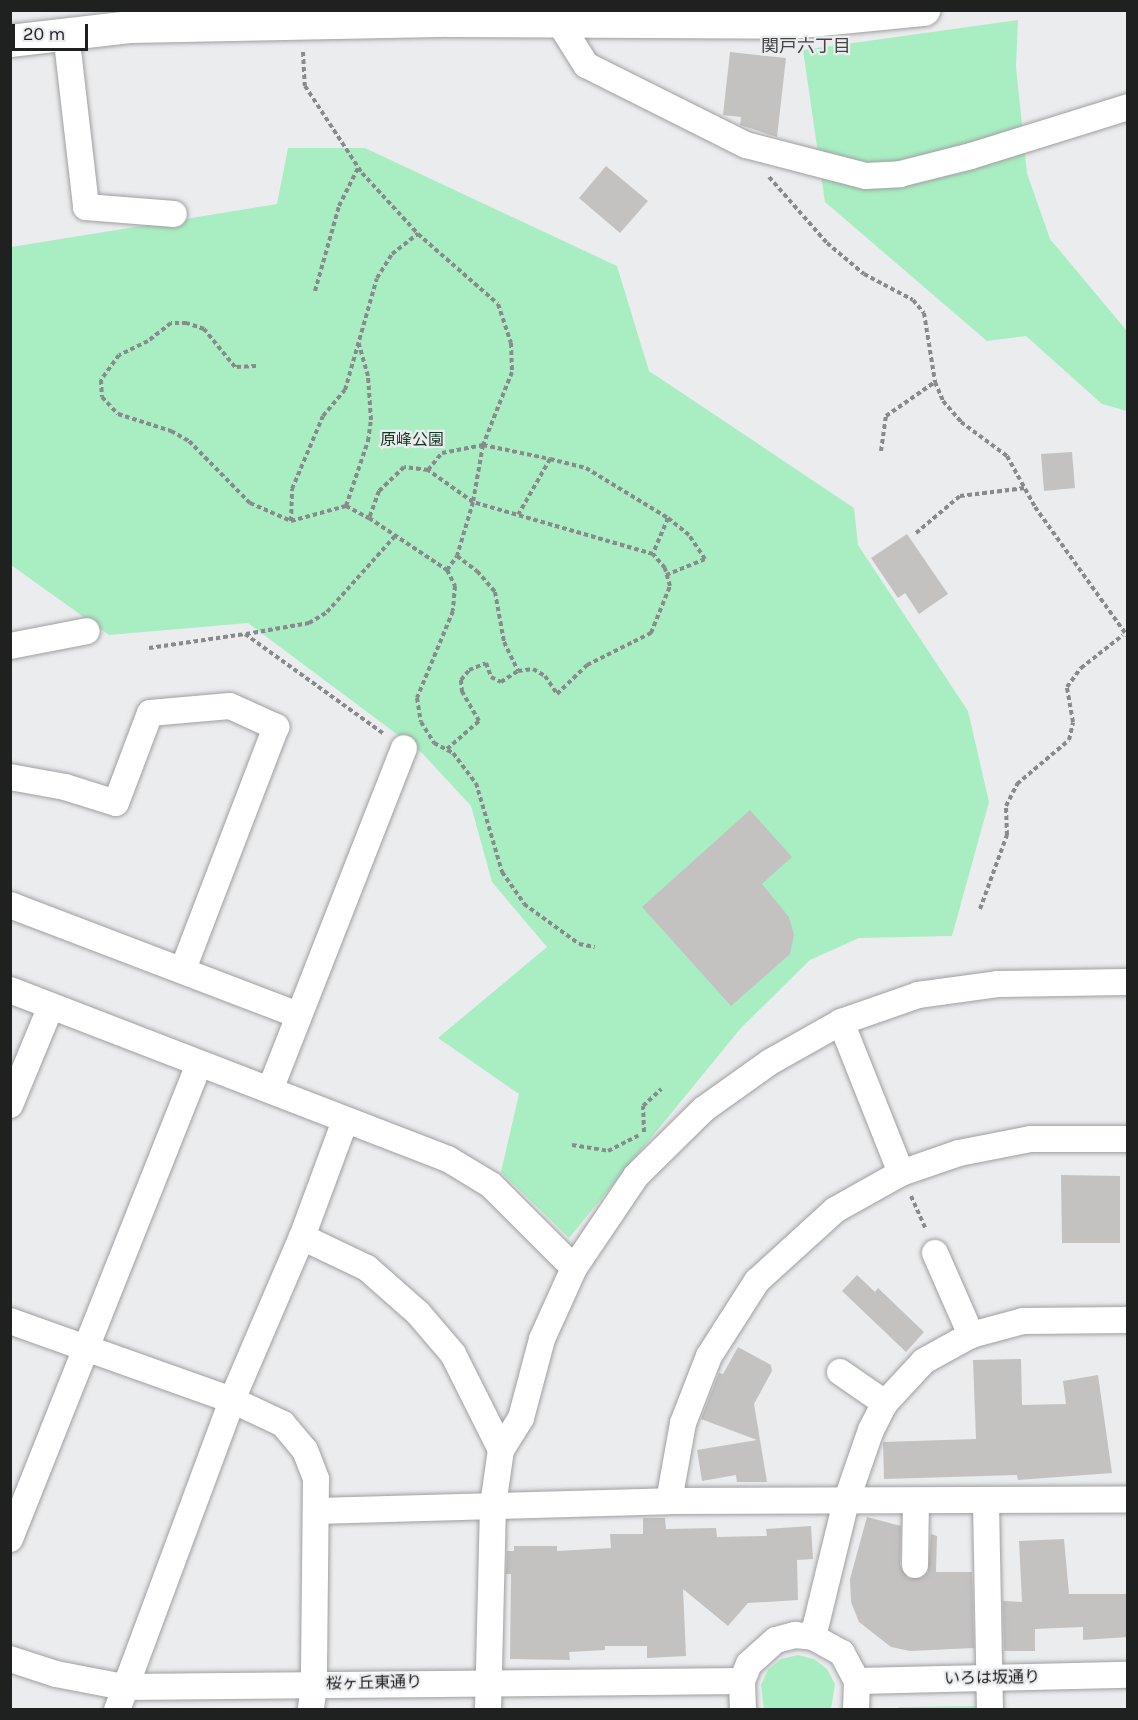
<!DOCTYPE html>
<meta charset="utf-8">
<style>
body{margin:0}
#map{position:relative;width:1138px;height:1720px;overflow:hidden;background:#ebecee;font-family:Karla,"Noto Sans JP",sans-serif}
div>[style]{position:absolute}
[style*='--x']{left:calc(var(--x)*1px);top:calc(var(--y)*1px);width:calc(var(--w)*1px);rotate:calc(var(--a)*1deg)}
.green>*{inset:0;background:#a9eec3}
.building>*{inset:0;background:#c4c2c0}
.path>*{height:4px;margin-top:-2px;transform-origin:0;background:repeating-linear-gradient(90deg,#898a8b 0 4.5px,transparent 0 7.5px)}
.roads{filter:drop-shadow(0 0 2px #9f9fa1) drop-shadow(0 0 2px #9f9fa1)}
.minor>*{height:26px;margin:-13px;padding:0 13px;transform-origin:13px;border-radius:13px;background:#fff}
.major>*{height:32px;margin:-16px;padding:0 16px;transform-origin:16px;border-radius:16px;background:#fff}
span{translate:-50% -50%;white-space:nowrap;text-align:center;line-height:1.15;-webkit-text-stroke:4.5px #ebecee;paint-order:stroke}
.park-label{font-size:16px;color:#0f3722}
.street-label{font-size:16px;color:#1f2020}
.neighbourhood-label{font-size:18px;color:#444446}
.frame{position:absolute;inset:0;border:12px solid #1f2020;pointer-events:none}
.scale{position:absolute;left:12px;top:24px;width:76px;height:27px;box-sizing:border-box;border:3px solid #1f2020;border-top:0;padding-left:8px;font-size:18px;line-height:21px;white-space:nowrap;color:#1f2020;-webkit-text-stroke:4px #ebecee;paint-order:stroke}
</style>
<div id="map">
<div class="green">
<div style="clip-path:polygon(1018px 20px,1016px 67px,1027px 173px,1050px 239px,1127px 331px,1127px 411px,1102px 404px,1026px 336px,987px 341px,825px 202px,803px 50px)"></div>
<div style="clip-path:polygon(288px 148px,365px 148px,617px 266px,649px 371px,854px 508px,858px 545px,968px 711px,989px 802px,952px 936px,859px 938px,810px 960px,741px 1028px,569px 1238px,501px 1172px,519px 1094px,438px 1038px,547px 947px,492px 882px,471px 806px,422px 753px,248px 623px,109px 635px,11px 565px,11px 247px,277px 204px)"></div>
<div style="clip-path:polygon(798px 1655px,814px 1659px,827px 1669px,835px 1684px,831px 1709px,764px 1709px,761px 1685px,768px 1670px,781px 1659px)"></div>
<div style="clip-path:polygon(978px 1706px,978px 1710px,896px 1710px,899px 1707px)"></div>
</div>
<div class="building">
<div style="clip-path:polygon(730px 52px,786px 58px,777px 137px,740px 125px,741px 117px,723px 115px)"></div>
<div style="clip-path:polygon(606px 166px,648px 201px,620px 233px,579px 198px)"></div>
<div style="clip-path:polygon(1072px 452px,1075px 488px,1044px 491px,1041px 454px)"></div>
<div style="clip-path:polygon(907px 534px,948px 594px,919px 614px,905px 593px,898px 598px,871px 558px)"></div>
<div style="clip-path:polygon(750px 810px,792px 857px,762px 884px,789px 917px,794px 935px,790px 954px,731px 1006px,642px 907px)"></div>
<div style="clip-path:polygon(1061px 1175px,1120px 1176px,1120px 1243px,1062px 1243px)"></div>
<div style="clip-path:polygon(857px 1275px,875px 1292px,878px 1288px,924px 1332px,906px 1352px,842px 1291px)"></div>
<div style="clip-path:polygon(738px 1347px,771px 1365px,772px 1371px,754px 1404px,767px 1482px,737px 1482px,736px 1475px,702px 1481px,697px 1450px,757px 1440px,701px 1419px,719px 1373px,723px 1374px)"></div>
<div style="clip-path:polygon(1021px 1359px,1022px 1405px,1066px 1404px,1063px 1381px,1098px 1375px,1112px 1473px,1018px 1480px,1017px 1475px,884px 1479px,883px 1442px,976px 1439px,973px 1360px)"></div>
<div style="clip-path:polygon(867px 1517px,901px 1526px,900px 1565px,908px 1578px,922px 1578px,928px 1572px,931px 1534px,937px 1536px,936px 1572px,972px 1572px,974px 1648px,910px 1651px,891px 1647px,859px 1622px,851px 1602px,850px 1579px)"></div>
<div style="clip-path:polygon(643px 1518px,665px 1518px,666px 1529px,716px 1528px,717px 1537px,767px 1536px,766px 1529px,811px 1526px,813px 1559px,797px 1560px,798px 1600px,748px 1603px,728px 1626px,683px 1589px,686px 1656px,647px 1658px,647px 1646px,605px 1646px,605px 1650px,569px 1652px,570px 1660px,510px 1659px,511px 1574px,506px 1574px,507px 1551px,514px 1551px,514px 1546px,557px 1546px,557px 1551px,611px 1548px,610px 1534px,643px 1534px)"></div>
<div style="clip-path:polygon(1064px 1539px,1069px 1594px,1128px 1594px,1128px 1637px,1083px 1640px,1083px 1627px,1035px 1629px,1035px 1651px,1004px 1651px,1003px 1601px,1022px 1602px,1019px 1541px)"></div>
</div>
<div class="path">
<div style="--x:303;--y:52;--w:34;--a:87"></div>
<div style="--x:305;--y:86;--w:104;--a:56.8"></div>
<div style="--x:362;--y:173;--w:83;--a:47.4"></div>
<div style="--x:418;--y:234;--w:106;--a:41.2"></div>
<div style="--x:498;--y:304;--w:41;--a:71.6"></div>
<div style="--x:511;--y:343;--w:29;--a:88"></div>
<div style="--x:512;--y:372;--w:79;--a:111.7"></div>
<div style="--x:483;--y:445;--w:68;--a:11.8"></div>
<div style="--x:550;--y:459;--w:64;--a:119.7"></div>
<div style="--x:769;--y:177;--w:88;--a:48.7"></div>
<div style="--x:827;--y:243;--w:48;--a:40"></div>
<div style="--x:864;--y:274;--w:55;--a:28"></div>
<div style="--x:913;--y:300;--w:17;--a:50"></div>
<div style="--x:924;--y:313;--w:70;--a:80.9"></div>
<div style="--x:935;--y:382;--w:21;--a:67"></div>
<div style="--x:943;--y:401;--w:28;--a:49"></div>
<div style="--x:961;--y:422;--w:57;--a:36.5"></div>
<div style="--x:1007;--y:456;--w:58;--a:61.2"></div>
<div style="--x:1035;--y:507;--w:160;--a:54.4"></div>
<div style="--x:315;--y:291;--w:88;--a:-74.2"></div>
<div style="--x:339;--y:206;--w:42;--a:-63.4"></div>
<div style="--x:256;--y:366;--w:21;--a:177"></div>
<div style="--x:235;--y:367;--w:49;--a:-129.2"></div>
<div style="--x:204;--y:329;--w:18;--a:-161"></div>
<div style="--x:187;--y:323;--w:16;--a:180"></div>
<div style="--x:171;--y:323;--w:29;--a:142"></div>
<div style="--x:148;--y:341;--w:32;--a:154"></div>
<div style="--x:119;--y:355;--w:31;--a:126"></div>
<div style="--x:101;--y:380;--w:17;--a:87"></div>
<div style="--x:102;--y:397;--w:23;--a:47"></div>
<div style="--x:118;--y:414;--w:56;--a:17.8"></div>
<div style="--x:171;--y:431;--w:21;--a:29"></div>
<div style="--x:189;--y:441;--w:87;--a:45.5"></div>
<div style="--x:250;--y:503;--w:45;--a:23.7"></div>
<div style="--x:291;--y:521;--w:57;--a:-15.3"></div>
<div style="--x:346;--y:506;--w:26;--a:28"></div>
<div style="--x:881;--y:451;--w:35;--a:-82"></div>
<div style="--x:886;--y:416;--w:60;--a:-34.8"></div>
<div style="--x:550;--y:459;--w:37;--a:14"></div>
<div style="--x:586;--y:468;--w:96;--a:31.4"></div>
<div style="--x:668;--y:518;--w:39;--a:113"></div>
<div style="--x:428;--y:470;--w:22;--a:-51"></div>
<div style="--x:442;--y:453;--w:42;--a:-11"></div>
<div style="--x:483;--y:445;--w:58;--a:100"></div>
<div style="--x:473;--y:502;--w:56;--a:106.5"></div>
<div style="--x:346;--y:506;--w:69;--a:-71.3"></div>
<div style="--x:368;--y:441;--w:21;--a:-82"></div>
<div style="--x:371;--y:420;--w:44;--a:-93.9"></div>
<div style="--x:368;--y:376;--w:35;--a:-106"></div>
<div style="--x:291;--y:521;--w:32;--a:-88"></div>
<div style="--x:292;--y:489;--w:79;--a:-67"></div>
<div style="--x:323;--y:416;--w:34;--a:-50"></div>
<div style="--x:345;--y:390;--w:116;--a:-74.1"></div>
<div style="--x:377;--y:278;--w:28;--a:-58"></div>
<div style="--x:392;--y:254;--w:33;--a:-38"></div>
<div style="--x:916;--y:533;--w:57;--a:-40.1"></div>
<div style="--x:960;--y:496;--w:65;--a:-7"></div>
<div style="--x:447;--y:570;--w:18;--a:63"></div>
<div style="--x:455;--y:586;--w:25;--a:95"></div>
<div style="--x:453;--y:611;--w:94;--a:112.5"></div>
<div style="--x:417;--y:698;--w:24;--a:81"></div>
<div style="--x:421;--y:722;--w:25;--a:58"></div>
<div style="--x:434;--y:743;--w:21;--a:28"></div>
<div style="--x:453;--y:753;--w:38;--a:53"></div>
<div style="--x:476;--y:783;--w:93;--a:73.7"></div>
<div style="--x:502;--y:872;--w:39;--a:55"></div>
<div style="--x:524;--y:904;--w:68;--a:36"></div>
<div style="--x:579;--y:944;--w:16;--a:11"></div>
<div style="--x:666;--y:575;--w:42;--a:-22.3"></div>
<div style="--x:705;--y:559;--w:29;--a:-124"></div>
<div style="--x:689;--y:535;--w:27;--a:-141"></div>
<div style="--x:246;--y:634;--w:64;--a:-9.9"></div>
<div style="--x:309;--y:623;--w:21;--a:-31"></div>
<div style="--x:327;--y:612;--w:102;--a:-48.2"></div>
<div style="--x:149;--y:648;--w:97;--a:-8.3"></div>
<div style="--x:245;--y:634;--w:171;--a:35.7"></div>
<div style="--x:447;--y:749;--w:43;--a:-41.2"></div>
<div style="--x:479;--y:721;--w:34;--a:-120"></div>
<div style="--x:462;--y:692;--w:12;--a:-95"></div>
<div style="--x:461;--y:680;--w:13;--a:-51"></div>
<div style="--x:469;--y:670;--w:18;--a:-22"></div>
<div style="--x:486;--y:663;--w:15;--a:70"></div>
<div style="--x:491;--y:677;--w:11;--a:27"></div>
<div style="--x:501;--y:682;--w:20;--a:-33"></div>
<div style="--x:518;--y:671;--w:15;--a:-8"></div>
<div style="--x:533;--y:669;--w:14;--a:30"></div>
<div style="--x:545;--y:676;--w:22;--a:56"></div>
<div style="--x:557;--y:694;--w:42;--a:-44"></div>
<div style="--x:587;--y:665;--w:72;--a:-26.6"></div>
<div style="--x:651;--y:633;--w:51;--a:-68"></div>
<div style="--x:670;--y:586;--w:19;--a:-106"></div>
<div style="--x:665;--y:568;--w:18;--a:-131"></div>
<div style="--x:653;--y:554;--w:187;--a:-163.9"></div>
<div style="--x:473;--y:502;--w:55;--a:-144.6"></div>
<div style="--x:428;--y:470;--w:24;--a:-173"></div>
<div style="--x:404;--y:467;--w:35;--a:136"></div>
<div style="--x:379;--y:491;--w:29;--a:110"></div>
<div style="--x:369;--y:518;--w:94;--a:33.7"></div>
<div style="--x:447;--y:570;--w:17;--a:-54"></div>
<div style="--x:457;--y:556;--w:25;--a:37"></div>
<div style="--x:477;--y:571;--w:28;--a:49"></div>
<div style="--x:495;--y:592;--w:51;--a:79.8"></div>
<div style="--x:504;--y:642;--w:32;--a:64"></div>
<div style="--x:980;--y:909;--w:79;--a:-70"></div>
<div style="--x:1007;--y:835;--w:29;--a:-92"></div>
<div style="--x:1006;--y:806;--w:25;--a:-63"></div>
<div style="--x:1017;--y:784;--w:68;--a:-40.2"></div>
<div style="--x:1069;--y:740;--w:18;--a:-77"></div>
<div style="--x:1073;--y:722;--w:36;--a:-100"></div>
<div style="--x:1067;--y:687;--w:24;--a:-54"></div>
<div style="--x:1081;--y:668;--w:53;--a:-38.2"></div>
<div style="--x:644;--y:1132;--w:26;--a:-92"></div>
<div style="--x:643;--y:1106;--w:25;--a:-43"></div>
<div style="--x:572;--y:1145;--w:36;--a:9"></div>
<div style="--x:608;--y:1151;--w:34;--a:-27"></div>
<div style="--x:911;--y:1196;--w:37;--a:66"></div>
</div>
<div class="roads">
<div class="minor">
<div style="--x:559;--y:22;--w:51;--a:57.9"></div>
<div style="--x:586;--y:65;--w:179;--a:26.6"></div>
<div style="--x:746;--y:145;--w:124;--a:14.5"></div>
<div style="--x:866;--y:176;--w:34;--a:-3"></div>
<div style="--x:900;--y:174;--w:73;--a:-14.2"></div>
<div style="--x:971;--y:156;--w:164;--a:-17.3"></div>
<div style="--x:66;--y:33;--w:175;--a:83.4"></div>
<div style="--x:86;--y:207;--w:88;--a:4.5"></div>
<div style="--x:10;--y:646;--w:78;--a:-11"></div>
<div style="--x:10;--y:777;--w:56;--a:10.3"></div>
<div style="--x:65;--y:787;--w:53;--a:17.4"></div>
<div style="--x:116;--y:803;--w:96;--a:-69.3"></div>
<div style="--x:150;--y:713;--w:80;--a:-5"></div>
<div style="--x:230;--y:706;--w:51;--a:24.5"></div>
<div style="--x:276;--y:727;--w:259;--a:111"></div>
<div style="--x:10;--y:905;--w:308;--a:20.9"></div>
<div style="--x:10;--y:990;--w:469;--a:21.1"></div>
<div style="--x:448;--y:1159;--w:50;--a:31.2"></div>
<div style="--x:491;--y:1185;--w:117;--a:45"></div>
<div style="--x:841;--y:1022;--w:162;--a:68.3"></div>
<div style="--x:270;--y:1090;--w:367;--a:-68.6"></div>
<div style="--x:10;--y:1105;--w:107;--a:-67.5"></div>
<div style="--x:302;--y:1237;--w:72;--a:25.5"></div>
<div style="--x:367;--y:1268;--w:68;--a:41.4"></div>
<div style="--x:418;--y:1313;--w:54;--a:49.5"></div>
<div style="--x:453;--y:1354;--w:107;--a:63.4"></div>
<div style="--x:501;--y:1450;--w:56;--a:98.3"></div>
<div style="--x:493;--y:1505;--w:205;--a:91.4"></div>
<div style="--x:935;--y:1253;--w:90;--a:66.3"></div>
<div style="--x:10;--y:1321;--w:236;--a:19.6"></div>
<div style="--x:232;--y:1400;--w:56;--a:25.2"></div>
<div style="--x:283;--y:1424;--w:34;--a:50"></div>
<div style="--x:305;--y:1450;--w:31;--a:69"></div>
<div style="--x:316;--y:1479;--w:205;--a:90.6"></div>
<div style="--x:314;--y:1684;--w:26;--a:97"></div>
<div style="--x:840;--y:1372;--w:55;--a:34.6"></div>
<div style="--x:501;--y:1450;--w:38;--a:-58"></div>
<div style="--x:521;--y:1418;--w:82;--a:-75.1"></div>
<div style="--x:542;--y:1339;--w:78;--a:-65.7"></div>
<div style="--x:574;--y:1268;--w:111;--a:-56"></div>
<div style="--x:636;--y:1176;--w:95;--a:-44.6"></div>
<div style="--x:704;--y:1109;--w:81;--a:-35.5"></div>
<div style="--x:770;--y:1062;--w:81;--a:-29.4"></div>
<div style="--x:841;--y:1022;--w:82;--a:-19.3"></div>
<div style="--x:918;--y:995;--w:80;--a:-7.9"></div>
<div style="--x:997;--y:984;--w:131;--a:-0.9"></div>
<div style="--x:669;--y:1501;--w:79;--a:-79.8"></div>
<div style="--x:683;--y:1423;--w:72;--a:-68.8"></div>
<div style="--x:709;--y:1356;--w:89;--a:-57.4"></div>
<div style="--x:757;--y:1281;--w:105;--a:-42.3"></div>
<div style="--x:835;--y:1210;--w:76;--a:-29.3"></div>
<div style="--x:901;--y:1173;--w:61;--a:-19"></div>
<div style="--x:959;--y:1153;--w:73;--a:-11"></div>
<div style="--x:1031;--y:1139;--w:97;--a:0"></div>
<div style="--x:986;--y:1503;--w:207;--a:88.9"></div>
<div style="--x:316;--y:1511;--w:353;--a:-1.6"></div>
<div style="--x:669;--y:1501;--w:459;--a:-0.2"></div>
<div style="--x:10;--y:1539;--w:511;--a:-68.3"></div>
<div style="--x:915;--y:1565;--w:62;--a:-89.1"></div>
<div style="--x:813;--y:1637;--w:139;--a:-76.3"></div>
<div style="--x:846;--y:1502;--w:76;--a:-70.9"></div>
<div style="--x:871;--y:1430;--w:30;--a:-63"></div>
<div style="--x:885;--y:1403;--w:57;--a:-47.1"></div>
<div style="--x:924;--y:1361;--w:54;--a:-29"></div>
<div style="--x:971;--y:1335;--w:54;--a:-15.1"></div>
<div style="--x:1023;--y:1321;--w:105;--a:-0.5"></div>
<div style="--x:10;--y:1659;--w:48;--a:18.1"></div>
<div style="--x:56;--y:1674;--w:69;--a:10.8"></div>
<div style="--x:124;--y:1687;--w:618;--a:-0.56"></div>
<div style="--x:857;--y:1681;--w:271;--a:-1.3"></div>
<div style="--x:117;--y:1710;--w:331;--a:-69.6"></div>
<div style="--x:232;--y:1400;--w:177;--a:-66.8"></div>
<div style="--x:302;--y:1237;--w:124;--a:-69.7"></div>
<div style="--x:743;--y:1710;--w:29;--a:-92"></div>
<div style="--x:742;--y:1681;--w:18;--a:-68"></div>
<div style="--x:749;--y:1664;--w:36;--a:-42"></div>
<div style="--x:776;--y:1640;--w:20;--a:-15"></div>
<div style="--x:795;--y:1635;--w:18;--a:6"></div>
<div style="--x:813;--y:1637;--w:33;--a:29"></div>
<div style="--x:842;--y:1653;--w:32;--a:62"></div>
<div style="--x:857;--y:1681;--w:29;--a:92"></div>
</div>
<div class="major">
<div style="--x:10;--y:41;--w:122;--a:-6.6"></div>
<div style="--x:131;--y:27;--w:320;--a:-1.1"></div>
<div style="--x:451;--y:21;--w:340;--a:0.3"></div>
<div style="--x:791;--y:23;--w:134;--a:-5.6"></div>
</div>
</div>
<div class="park-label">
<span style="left:412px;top:440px">原峰公園</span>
</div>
<div class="street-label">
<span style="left:992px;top:1678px;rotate:-1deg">いろは坂通り</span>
<span style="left:374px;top:1683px;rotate:-1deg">桜ヶ丘東通り</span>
</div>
<div class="neighbourhood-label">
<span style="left:806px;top:46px">関戸六丁目</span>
</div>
<div class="frame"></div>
<div class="scale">20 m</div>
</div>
